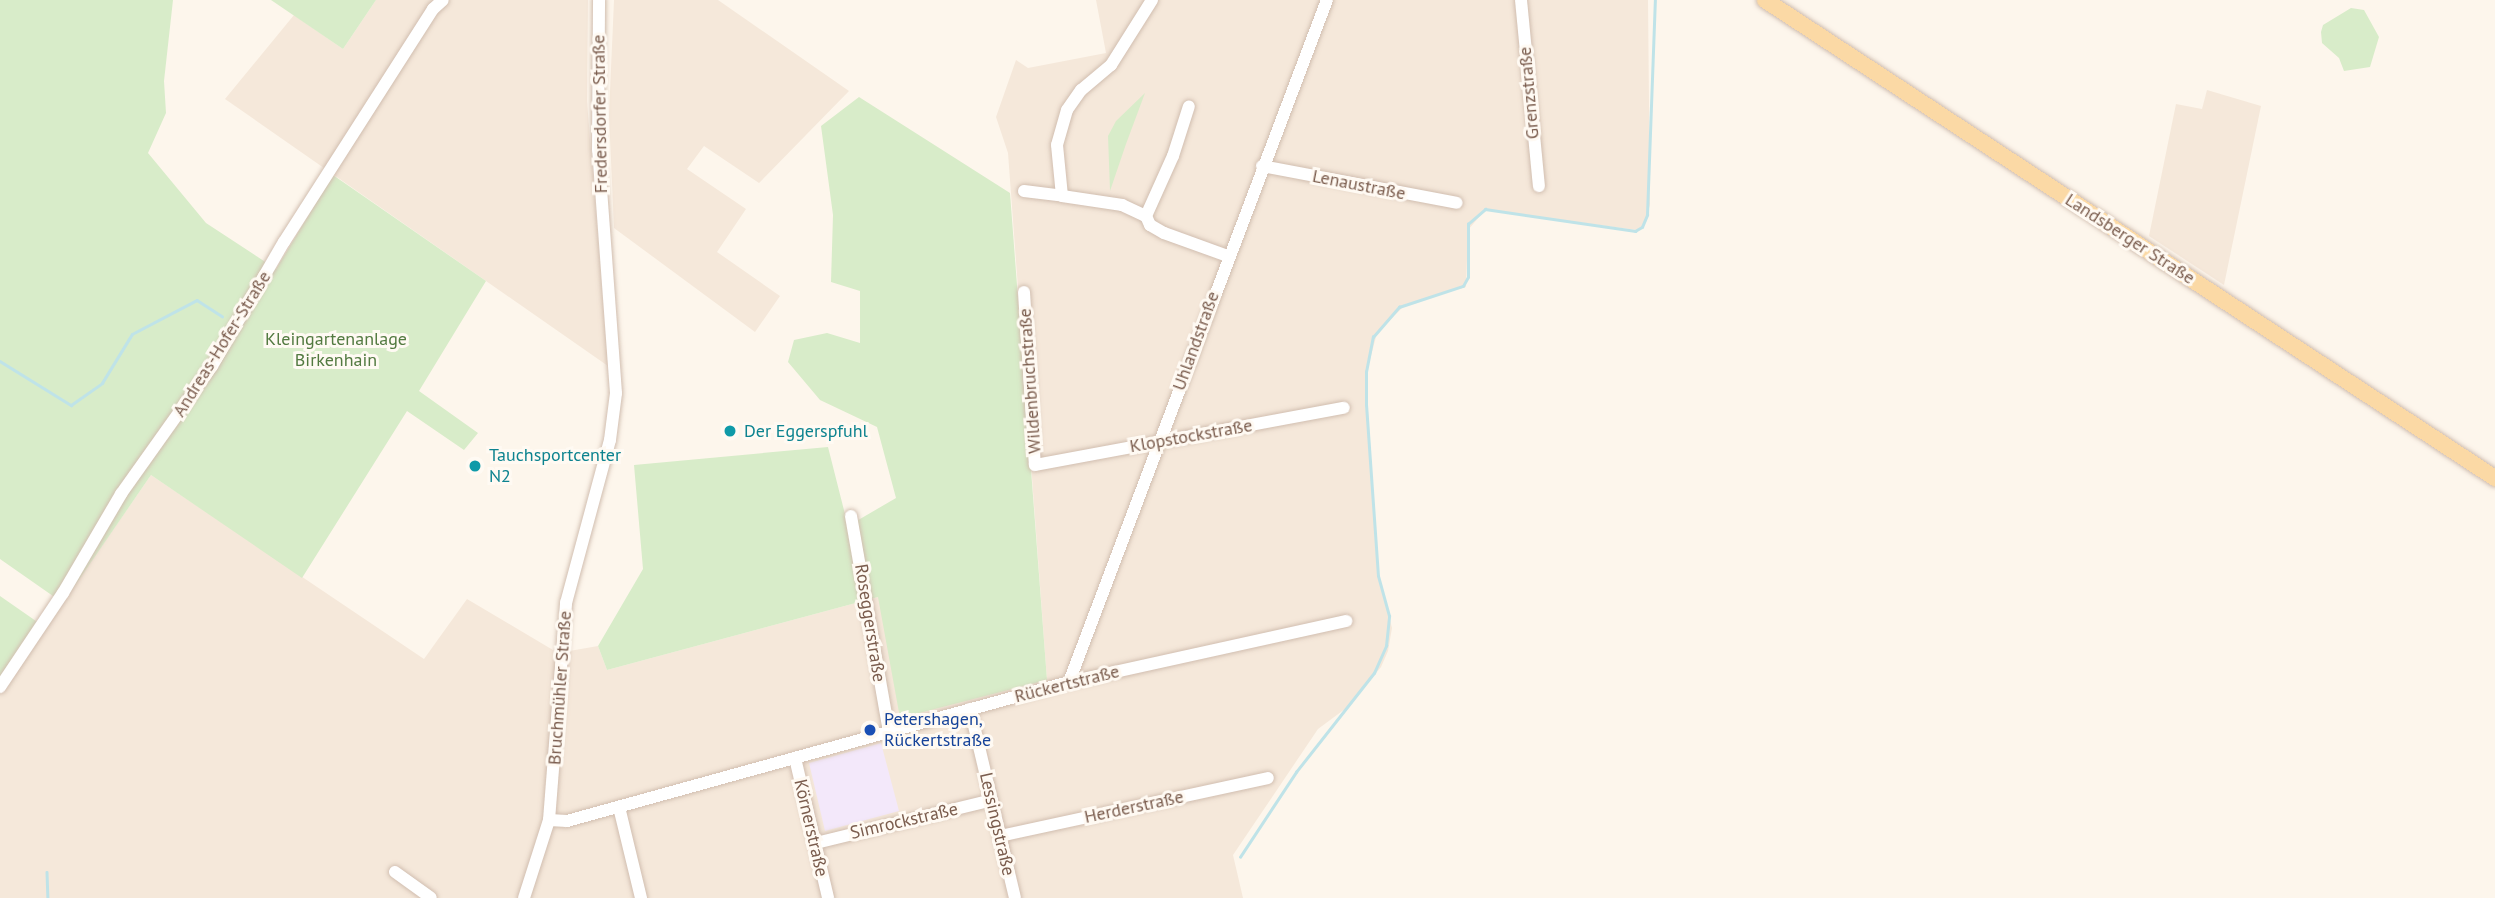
<!DOCTYPE html>
<meta charset="utf-8">
<style>
body{margin:0}
#map{position:relative;width:2495px;height:898px;overflow:hidden;background:#fdf6ec;font-family:"PT Sans",sans-serif}
div>[style]{position:absolute}
[style*='--x']{left:calc(var(--x)*1px);top:calc(var(--y)*1px);width:calc(var(--w)*1px);rotate:calc(var(--a)*1deg)}
.residential>*{inset:0;background:#f5e8da}
.education>*{inset:0;background:#f3e8fa}
.green>*{inset:0;background:#d8ecc9}
.stream>*{height:2.5px;margin:-1.25px;padding:0 1.25px;transform-origin:1.25px;border-radius:1.25px;background:#bfe3e8}
.roads{filter:drop-shadow(0 0 2px #d1beb0) drop-shadow(0 0 2px #d1beb0)}
.minor>*{height:12px;margin:-6px;padding:0 6px;transform-origin:6px;border-radius:6px;background:#fff}
.major>*{height:16px;margin:-8px;padding:0 8px;transform-origin:8px;border-radius:8px;background:#fbd9a5}
.dots>*{width:19px;height:19px;translate:-50% -50%;box-sizing:border-box;border:4px solid #fffaf3;border-radius:50%}
span{translate:-50% -50%;white-space:nowrap;text-align:center;line-height:1.15;-webkit-text-stroke:6px #fffaf3;paint-order:stroke}
.street-label{font-size:18px;color:#7a5c4d}
.park-label{font-size:18px;color:#537a41}
.culture-label{font-size:18px;color:#0d838f}
.left{translate:0 -50%;text-align:left}
.transit-label{font-size:18px;color:#164399}
</style>
<div id="map">
<div class="residential">
<div style="clip-path:polygon(376px 0,588px 0,587px 101px,608px 366px,225px 99px,294px 15px,343px 49px)"></div>
<div style="clip-path:polygon(614px 0,718px 0,849px 91px,759px 183px,704px 146px,687px 169px,746px 209px,717px 252px,780px 296px,755px 332px,614px 228px,609px 115px)"></div>
<div style="clip-path:polygon(1096px 0,1648px 0,1650px 205px,1644px 225px,1637px 230px,1485px 210px,1468px 230px,1466px 287px,1406px 304px,1377px 333px,1367px 371px,1367px 396px,1379px 577px,1392px 628px,1388px 651px,1381px 667px,1349px 706px,1318px 729px,1233px 855px,1243px 898px,0 898px,0 693px,151px 475px,424px 659px,467px 599px,558px 653px,598px 646px,607px 670px,878px 597px,1047px 680px,1008px 153px,996px 117px,1016px 60px,1028px 68px,1106px 53px)"></div>
<div style="clip-path:polygon(2207px 90px,2261px 106px,2224px 285px,2149px 236px,2176px 104px,2202px 109px)"></div>
</div>
<div class="education">
<div style="clip-path:polygon(881px 743px,899px 811px,825px 831px,809px 763px)"></div>
</div>
<div class="green">
<div style="clip-path:polygon(0 0,173px 0,164px 81px,166px 113px,148px 153px,206px 223px,276px 269px,333px 175px,486px 281px,419px 391px,478px 433px,464px 450px,407px 411px,302px 578px,151px 475px,63px 603px,0 559px)"></div>
<div style="clip-path:polygon(271px 0,376px 0,343px 49px)"></div>
<div style="clip-path:polygon(2351px 8px,2364px 10px,2379px 37px,2370px 67px,2344px 71px,2339px 58px,2322px 43px,2321px 32px,2323px 25px)"></div>
<div style="clip-path:polygon(1145px 93px,1126px 144px,1110px 191px,1108px 136px,1116px 121px)"></div>
<div style="clip-path:polygon(859px 97px,1010px 193px,1047px 680px,900px 718px,878px 597px,607px 670px,598px 646px,643px 569px,634px 465px,828px 447px,848px 526px,896px 498px,877px 427px,820px 400px,788px 362px,794px 340px,827px 333px,860px 343px,860px 291px,831px 282px,833px 215px,821px 126px)"></div>
<div style="clip-path:polygon(0 596px,46px 628px,0 693px)"></div>
</div>
<div class="stream">
<div style="--x:0;--y:361;--w:84;--a:31.8"></div>
<div style="--x:71;--y:405;--w:38;--a:-35"></div>
<div style="--x:102;--y:383;--w:57;--a:-58.5"></div>
<div style="--x:132;--y:334;--w:73;--a:-27.6"></div>
<div style="--x:197;--y:300;--w:30;--a:33"></div>
<div style="--x:1240;--y:857;--w:102;--a:-56.6"></div>
<div style="--x:1296;--y:772;--w:126;--a:-51.8"></div>
<div style="--x:1374;--y:673;--w:30;--a:-66"></div>
<div style="--x:1386;--y:646;--w:30;--a:-84"></div>
<div style="--x:1389;--y:616;--w:41;--a:-105.4"></div>
<div style="--x:1378;--y:576;--w:171;--a:-94"></div>
<div style="--x:1366;--y:405;--w:33;--a:-90"></div>
<div style="--x:1366;--y:372;--w:36;--a:-79"></div>
<div style="--x:1373;--y:337;--w:40;--a:-49"></div>
<div style="--x:1399;--y:307;--w:67;--a:-18.2"></div>
<div style="--x:1463;--y:286;--w:10;--a:-61"></div>
<div style="--x:1468;--y:277;--w:53;--a:-90"></div>
<div style="--x:1468;--y:224;--w:23;--a:-41"></div>
<div style="--x:1485;--y:209;--w:152;--a:8.3"></div>
<div style="--x:1635;--y:231;--w:8;--a:-30"></div>
<div style="--x:1642;--y:227;--w:13;--a:-67"></div>
<div style="--x:1647;--y:215;--w:215;--a:-87.9"></div>
<div style="--x:47;--y:872;--w:26;--a:88"></div>
</div>
<div class="roads">
<div class="minor">
<div style="--x:1152;--y:0;--w:77;--a:122.2"></div>
<div style="--x:1111;--y:65;--w:39;--a:140"></div>
<div style="--x:1081;--y:90;--w:24;--a:125"></div>
<div style="--x:1067;--y:110;--w:36;--a:106"></div>
<div style="--x:1057;--y:145;--w:51;--a:84.4"></div>
<div style="--x:1062;--y:196;--w:61;--a:8.5"></div>
<div style="--x:1122;--y:205;--w:26;--a:25"></div>
<div style="--x:1146;--y:216;--w:10;--a:66"></div>
<div style="--x:1150;--y:225;--w:16;--a:30"></div>
<div style="--x:1164;--y:233;--w:68;--a:19.8"></div>
<div style="--x:1521;--y:0;--w:187;--a:84.5"></div>
<div style="--x:1262;--y:166;--w:198;--a:10.7"></div>
<div style="--x:1024;--y:191;--w:38;--a:7"></div>
<div style="--x:1146;--y:216;--w:66;--a:-65.8"></div>
<div style="--x:1173;--y:156;--w:52;--a:-72.3"></div>
<div style="--x:1024;--y:292;--w:173;--a:86.4"></div>
<div style="--x:1035;--y:465;--w:314;--a:-10.5"></div>
<div style="--x:851;--y:516;--w:218;--a:80"></div>
<div style="--x:1069;--y:682;--w:729;--a:-69.28"></div>
<div style="--x:0;--y:687;--w:113;--a:-56.2"></div>
<div style="--x:63;--y:593;--w:115;--a:-59.6"></div>
<div style="--x:121;--y:494;--w:157;--a:-54.6"></div>
<div style="--x:212;--y:366;--w:143;--a:-59.9"></div>
<div style="--x:284;--y:242;--w:277;--a:-57.4"></div>
<div style="--x:433;--y:9;--w:13;--a:-42"></div>
<div style="--x:970;--y:709;--w:194;--a:76.6"></div>
<div style="--x:795;--y:758;--w:144;--a:76.7"></div>
<div style="--x:619;--y:807;--w:94;--a:76.4"></div>
<div style="--x:549;--y:820;--w:18;--a:3"></div>
<div style="--x:567;--y:821;--w:521;--a:-15.48"></div>
<div style="--x:1069;--y:682;--w:284;--a:-12.4"></div>
<div style="--x:1000;--y:836;--w:274;--a:-12.2"></div>
<div style="--x:816;--y:843;--w:181;--a:-13.7"></div>
<div style="--x:395;--y:872;--w:44;--a:35.8"></div>
<div style="--x:524;--y:898;--w:82;--a:-72.2"></div>
<div style="--x:549;--y:820;--w:218;--a:-85.5"></div>
<div style="--x:566;--y:603;--w:169;--a:-74.9"></div>
<div style="--x:610;--y:440;--w:47;--a:-82.7"></div>
<div style="--x:616;--y:393;--w:244;--a:-94.2"></div>
<div style="--x:598;--y:150;--w:150;--a:-89.6"></div>
</div>
<div class="major">
<div style="--x:1765;--y:0;--w:873;--a:33.22"></div>
</div>
</div>
<div class="dots">
<div style="left:730px;top:431px;background:#0f9aa8"></div>
<div style="left:475px;top:466px;background:#0f9aa8"></div>
<div style="left:870px;top:730px;background:#1a4fb4"></div>
</div>
<div class="street-label">
<span style="left:1529px;top:93px;rotate:-95deg">Grenzstraße</span>
<span style="left:600px;top:114px;rotate:-91deg">Fredersdorfer Straße</span>
<span style="left:1359px;top:185px;rotate:11deg">Lenaustraße</span>
<span style="left:2130px;top:239px;rotate:33deg">Landsberger Straße</span>
<span style="left:1196px;top:341px;rotate:-70deg">Uhlandstraße</span>
<span style="left:222px;top:344px;rotate:-58deg">Andreas-Hofer-Straße</span>
<span style="left:1030px;top:381px;rotate:-94deg">Wildenbruchstraße</span>
<span style="left:1191px;top:436px;rotate:-10deg">Klopstockstraße</span>
<span style="left:870px;top:623px;rotate:81deg">Roseggerstraße</span>
<span style="left:1067px;top:684px;rotate:-14deg">Rückertstraße</span>
<span style="left:560px;top:688px;rotate:-86deg">Bruchmühler Straße</span>
<span style="left:1134px;top:807px;rotate:-12deg">Herderstraße</span>
<span style="left:904px;top:821px;rotate:-13deg">Simrockstraße</span>
<span style="left:997px;top:824px;rotate:77deg">Lessingstraße</span>
<span style="left:811px;top:828px;rotate:77deg">Körnerstraße</span>
</div>
<div class="park-label">
<span style="left:336px;top:350px">Kleingartenanlage<br>Birkenhain</span>
</div>
<div class="culture-label">
<span class="left" style="left:744px;top:431px">Der Eggerspfuhl</span>
<span class="left" style="left:489px;top:466px">Tauchsportcenter<br>N2</span>
</div>
<div class="transit-label">
<span class="left" style="left:884px;top:730px">Petershagen,<br>Rückertstraße</span>
</div>
</div>
